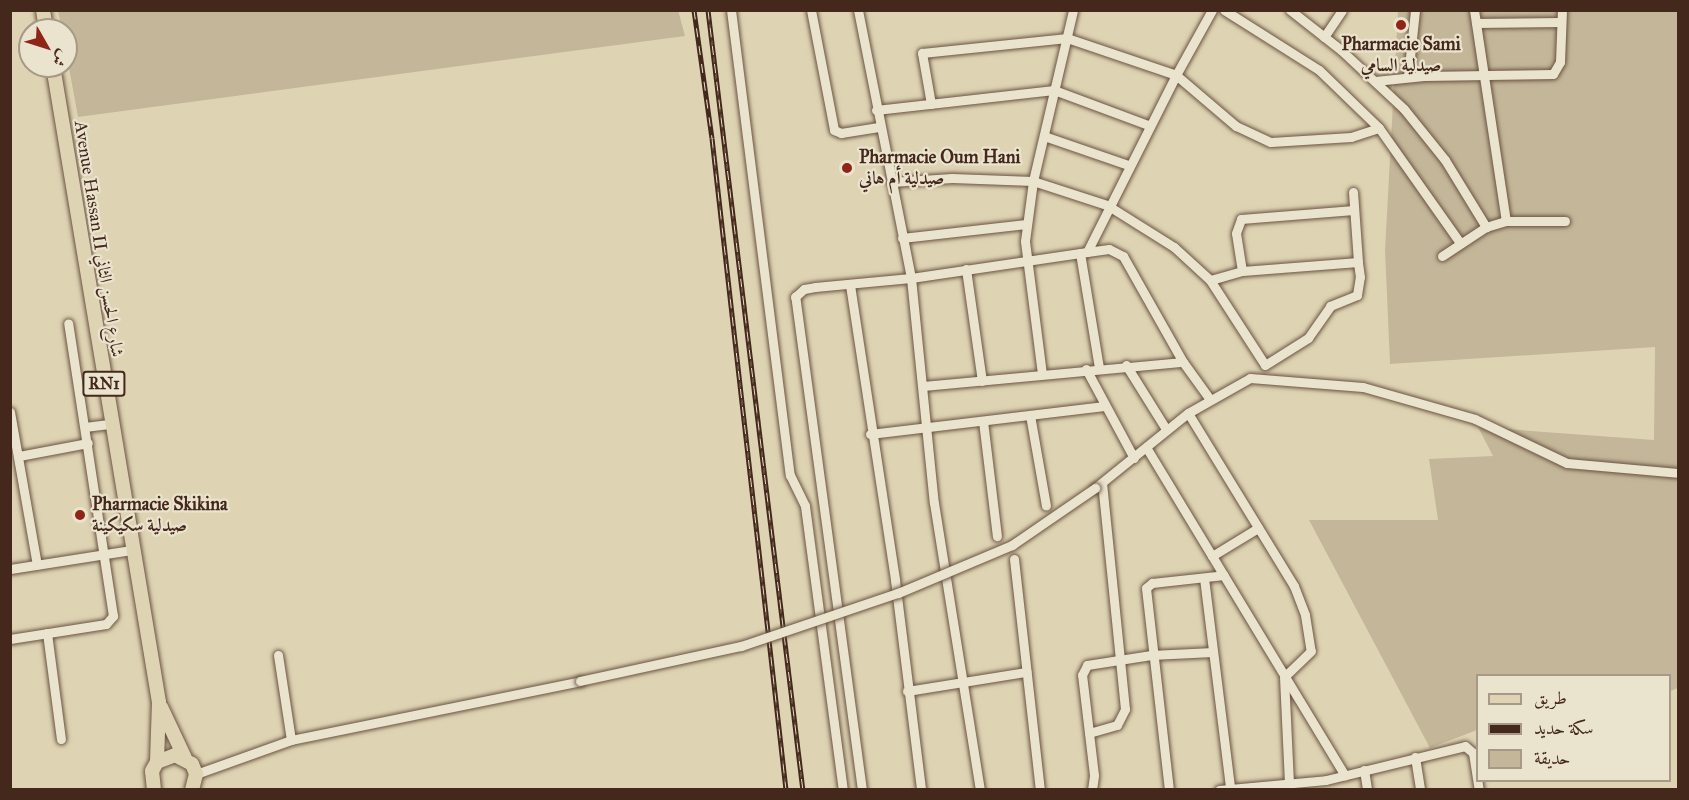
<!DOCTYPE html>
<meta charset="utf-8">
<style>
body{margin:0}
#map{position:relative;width:1689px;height:800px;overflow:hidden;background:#ded4b3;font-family:"IM FELL Great Primer",Amiri,serif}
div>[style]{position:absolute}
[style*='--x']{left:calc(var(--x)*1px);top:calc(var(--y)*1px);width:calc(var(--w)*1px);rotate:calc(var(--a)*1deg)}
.green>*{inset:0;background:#c4b799}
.roads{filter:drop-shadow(0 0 2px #6b5342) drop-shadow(0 0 2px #6b5342)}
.minor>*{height:9px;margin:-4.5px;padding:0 4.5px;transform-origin:4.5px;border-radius:4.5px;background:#eae3ce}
.primary>*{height:14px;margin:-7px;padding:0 7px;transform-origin:7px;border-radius:7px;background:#ded4b3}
.rail>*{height:5px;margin-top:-2.5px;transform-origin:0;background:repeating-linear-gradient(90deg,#eae3ce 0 9px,#45281c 0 18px);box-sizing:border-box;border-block:2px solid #45281c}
.bridges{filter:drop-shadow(0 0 2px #6b5342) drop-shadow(0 0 2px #6b5342)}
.minor-bridge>*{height:9px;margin:-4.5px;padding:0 4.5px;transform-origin:4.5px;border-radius:4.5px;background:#eae3ce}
.dots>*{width:16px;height:16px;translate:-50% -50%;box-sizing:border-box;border:3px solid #eae3ce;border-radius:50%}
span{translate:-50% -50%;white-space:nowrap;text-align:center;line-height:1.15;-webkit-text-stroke:4.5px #eae3ce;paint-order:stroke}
.shield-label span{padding:2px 4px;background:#eae3ce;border:2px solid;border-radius:4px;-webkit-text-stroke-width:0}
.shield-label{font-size:16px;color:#45281c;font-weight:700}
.poi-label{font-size:18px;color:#45281c;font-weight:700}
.left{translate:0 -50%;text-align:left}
.street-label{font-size:18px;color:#45281c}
.frame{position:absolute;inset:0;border:12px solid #45281c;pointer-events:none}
.legend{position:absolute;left:1476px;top:674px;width:195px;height:108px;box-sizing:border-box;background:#eae3ce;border:2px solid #a89887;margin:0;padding:8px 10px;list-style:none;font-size:18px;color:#45281c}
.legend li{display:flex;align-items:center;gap:12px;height:30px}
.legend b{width:30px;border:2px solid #a89887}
.north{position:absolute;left:18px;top:18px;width:60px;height:60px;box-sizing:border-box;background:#eae3ce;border:2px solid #a89887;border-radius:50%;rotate:129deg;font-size:16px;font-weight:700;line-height:24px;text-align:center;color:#45281c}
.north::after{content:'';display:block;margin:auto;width:21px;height:27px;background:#8f2418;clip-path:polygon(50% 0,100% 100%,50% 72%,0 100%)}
</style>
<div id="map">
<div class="green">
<div style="clip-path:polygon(678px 10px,685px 36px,78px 117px,66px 52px,66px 30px,62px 30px,58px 11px)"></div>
<div style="clip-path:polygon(1398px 11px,1678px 11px,1678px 688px,1670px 691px,1670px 676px,1478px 676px,1477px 730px,1430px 748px,1309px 520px,1438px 520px,1429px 459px,1493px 456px,1478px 427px,1654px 440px,1655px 347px,1390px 364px,1385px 250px)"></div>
</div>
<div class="roads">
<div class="minor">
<div style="--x:731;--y:10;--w:469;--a:82.8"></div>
<div style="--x:790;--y:475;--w:34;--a:64"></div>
<div style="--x:805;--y:506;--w:287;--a:82.4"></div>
<div style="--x:811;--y:10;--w:122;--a:79.1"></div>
<div style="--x:834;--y:130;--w:8;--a:23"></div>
<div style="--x:841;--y:133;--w:38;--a:-9"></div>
<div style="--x:858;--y:10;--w:273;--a:78.8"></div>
<div style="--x:911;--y:278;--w:226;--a:84.2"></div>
<div style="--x:934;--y:503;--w:291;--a:80.9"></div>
<div style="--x:1290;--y:10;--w:65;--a:38.1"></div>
<div style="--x:1341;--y:50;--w:86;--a:43.1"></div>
<div style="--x:1404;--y:109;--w:65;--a:51.2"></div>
<div style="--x:1445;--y:160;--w:79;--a:58.5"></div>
<div style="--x:1474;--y:10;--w:213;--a:81.4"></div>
<div style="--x:1476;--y:23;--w:85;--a:-0.7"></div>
<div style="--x:1324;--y:37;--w:32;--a:-56"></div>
<div style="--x:1408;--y:76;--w:66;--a:-83.9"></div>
<div style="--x:1375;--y:81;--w:49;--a:-5.8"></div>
<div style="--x:1424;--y:76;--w:129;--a:-0.9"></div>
<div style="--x:1553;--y:74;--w:14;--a:-60"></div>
<div style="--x:1560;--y:62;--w:52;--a:-87.8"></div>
<div style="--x:931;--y:104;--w:52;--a:-100"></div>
<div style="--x:922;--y:53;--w:146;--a:-5.9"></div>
<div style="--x:1067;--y:38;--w:115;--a:18.7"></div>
<div style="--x:1176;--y:75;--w:74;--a:-61"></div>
<div style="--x:876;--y:110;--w:179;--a:-6.4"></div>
<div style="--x:1054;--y:90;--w:100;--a:20.4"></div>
<div style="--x:1379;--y:128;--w:141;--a:54.8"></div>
<div style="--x:1044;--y:136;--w:89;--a:19"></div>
<div style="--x:891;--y:182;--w:61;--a:-3.8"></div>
<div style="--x:952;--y:178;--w:81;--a:2.1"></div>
<div style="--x:1033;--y:181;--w:78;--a:18"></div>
<div style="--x:1107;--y:205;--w:79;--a:32.1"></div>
<div style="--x:1174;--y:247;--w:49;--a:42.5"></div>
<div style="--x:1210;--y:280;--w:101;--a:57.1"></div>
<div style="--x:1265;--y:365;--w:51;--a:-32.1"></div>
<div style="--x:1308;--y:338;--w:39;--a:-55"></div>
<div style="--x:1330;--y:306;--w:29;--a:-22"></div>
<div style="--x:1357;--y:295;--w:18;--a:-81"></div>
<div style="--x:1360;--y:277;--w:15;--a:-98"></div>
<div style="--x:1358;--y:262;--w:116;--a:175.6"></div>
<div style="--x:1242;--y:271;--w:33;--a:164"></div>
<div style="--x:1353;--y:192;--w:70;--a:85.9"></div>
<div style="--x:902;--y:238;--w:125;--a:-6.4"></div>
<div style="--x:1087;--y:252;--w:22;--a:-8"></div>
<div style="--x:1109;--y:249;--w:16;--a:27"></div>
<div style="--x:1123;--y:256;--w:122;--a:60.5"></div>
<div style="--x:1080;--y:253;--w:117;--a:80.6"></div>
<div style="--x:1442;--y:256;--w:53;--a:-33.4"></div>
<div style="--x:1486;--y:227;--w:21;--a:-17"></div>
<div style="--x:1506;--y:221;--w:59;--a:0"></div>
<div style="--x:966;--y:269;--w:113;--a:81.9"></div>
<div style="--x:1242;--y:271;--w:38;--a:-99"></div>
<div style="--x:1236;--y:233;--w:15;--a:-70"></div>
<div style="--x:1241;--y:219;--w:113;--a:-4.6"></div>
<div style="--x:850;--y:285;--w:298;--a:81.3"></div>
<div style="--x:895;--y:580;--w:212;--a:82.9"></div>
<div style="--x:1126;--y:365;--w:75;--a:58"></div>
<div style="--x:1086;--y:369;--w:101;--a:61.7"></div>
<div style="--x:1042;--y:374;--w:134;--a:-97.3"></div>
<div style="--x:1025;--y:241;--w:61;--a:-82.4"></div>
<div style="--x:1033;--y:181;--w:176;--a:-76.8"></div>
<div style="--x:923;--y:386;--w:261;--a:-5.3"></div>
<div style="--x:1183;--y:362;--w:44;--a:54.2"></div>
<div style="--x:10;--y:412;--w:155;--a:80"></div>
<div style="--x:1188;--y:413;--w:203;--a:58.5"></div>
<div style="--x:1294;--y:586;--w:31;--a:69"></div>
<div style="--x:1305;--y:615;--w:36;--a:81"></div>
<div style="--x:1311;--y:651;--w:37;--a:136"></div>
<div style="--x:1284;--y:677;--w:107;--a:87.3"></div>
<div style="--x:1030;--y:415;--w:92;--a:80"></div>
<div style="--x:983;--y:421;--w:116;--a:83.1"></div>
<div style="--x:85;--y:427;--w:26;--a:-7"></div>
<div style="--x:870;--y:434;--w:236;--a:-6.8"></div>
<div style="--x:1146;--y:447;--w:384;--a:58.8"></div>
<div style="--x:19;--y:456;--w:70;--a:-10.7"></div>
<div style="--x:1095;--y:488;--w:119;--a:-38.9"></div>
<div style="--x:1188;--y:413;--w:71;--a:-29.4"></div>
<div style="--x:1250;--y:378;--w:113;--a:4.6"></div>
<div style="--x:1363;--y:387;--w:116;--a:15.9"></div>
<div style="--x:1475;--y:419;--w:102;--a:25.6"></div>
<div style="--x:1567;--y:463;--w:111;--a:5.1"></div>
<div style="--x:1212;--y:556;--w:54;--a:-31.3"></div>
<div style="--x:1014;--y:559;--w:232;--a:83.6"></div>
<div style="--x:10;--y:569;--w:123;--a:-8.9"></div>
<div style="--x:1204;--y:578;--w:212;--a:82.9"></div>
<div style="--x:47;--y:633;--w:107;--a:82.5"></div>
<div style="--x:10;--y:639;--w:97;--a:-8.9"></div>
<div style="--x:106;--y:624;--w:11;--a:-49"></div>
<div style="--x:113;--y:616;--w:296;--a:-98.7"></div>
<div style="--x:278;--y:655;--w:86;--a:81.3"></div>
<div style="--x:907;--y:691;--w:121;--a:-9.1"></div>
<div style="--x:1089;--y:733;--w:29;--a:-16"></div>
<div style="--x:1117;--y:725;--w:18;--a:-63"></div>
<div style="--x:1125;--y:709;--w:226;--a:-95.8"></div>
<div style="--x:1415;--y:757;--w:33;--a:81"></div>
<div style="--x:1364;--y:770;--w:20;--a:81"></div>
<div style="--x:196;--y:774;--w:101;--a:-19.7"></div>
<div style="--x:291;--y:740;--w:295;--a:-11.5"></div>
<div style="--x:862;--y:790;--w:498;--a:-97.7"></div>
<div style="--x:795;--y:297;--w:12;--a:-42"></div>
<div style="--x:804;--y:289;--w:11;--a:-10"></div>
<div style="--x:815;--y:287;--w:96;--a:-5.4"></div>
<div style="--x:911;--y:278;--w:178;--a:-8.4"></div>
<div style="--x:1087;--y:252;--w:198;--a:-63.3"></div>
<div style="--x:1176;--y:75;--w:79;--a:40.4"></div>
<div style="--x:1236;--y:126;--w:38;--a:25"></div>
<div style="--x:1271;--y:142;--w:80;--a:-3.6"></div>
<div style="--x:1351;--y:137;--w:29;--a:-18"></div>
<div style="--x:1379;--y:128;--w:83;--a:-136"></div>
<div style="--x:1319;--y:70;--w:112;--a:-147.7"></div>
<div style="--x:1092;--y:790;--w:15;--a:-82"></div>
<div style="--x:1094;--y:775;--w:101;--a:-96.8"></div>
<div style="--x:1082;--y:675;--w:11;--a:-63"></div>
<div style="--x:1087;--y:665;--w:65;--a:-8.9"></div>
<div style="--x:1151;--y:655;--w:62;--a:-2.8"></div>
<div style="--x:1169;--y:790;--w:203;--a:-96.5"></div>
<div style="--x:1146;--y:588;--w:8;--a:-40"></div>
<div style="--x:1152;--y:583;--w:72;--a:-6.3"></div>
<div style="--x:1219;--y:790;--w:107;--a:-5.3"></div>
<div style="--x:1326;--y:780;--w:143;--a:-13.7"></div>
<div style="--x:1465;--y:746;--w:11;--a:41"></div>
<div style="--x:1473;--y:753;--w:37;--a:81"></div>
</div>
<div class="primary">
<div style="--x:43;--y:10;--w:20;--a:81"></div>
<div style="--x:53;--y:66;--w:645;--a:80.54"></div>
<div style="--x:159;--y:702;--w:60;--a:91.9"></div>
<div style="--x:161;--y:707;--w:56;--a:64.8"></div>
<div style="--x:154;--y:790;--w:19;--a:-96"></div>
<div style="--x:152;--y:771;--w:10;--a:-61"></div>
<div style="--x:157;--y:762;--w:19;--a:-21"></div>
<div style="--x:175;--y:755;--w:19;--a:28"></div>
<div style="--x:192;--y:764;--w:11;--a:68"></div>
<div style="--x:196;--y:774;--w:16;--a:104"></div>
</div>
</div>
<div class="rail">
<div style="--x:694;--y:10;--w:129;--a:82"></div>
<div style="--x:712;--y:138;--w:656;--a:83.52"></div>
<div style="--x:708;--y:10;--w:786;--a:83.06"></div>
</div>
<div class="bridges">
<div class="minor-bridge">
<div style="--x:580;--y:681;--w:165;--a:-12.3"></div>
<div style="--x:741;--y:646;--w:166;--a:-18.7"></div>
<div style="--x:898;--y:593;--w:124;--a:-22.8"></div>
<div style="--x:1012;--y:545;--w:101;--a:-34.5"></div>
</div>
</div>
<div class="dots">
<div style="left:1401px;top:25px;background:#8f2418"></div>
<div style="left:847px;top:168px;background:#8f2418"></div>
<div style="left:80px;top:515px;background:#8f2418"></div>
</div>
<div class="shield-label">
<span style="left:104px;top:384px">RN1</span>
</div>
<div class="poi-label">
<span style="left:1401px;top:55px">Pharmacie Sami<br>صيدلية السامي</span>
<span class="left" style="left:859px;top:168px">Pharmacie Oum Hani<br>صيدلية أم هاني</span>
<span class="left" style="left:92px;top:515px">Pharmacie Skikina<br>صيدلية سكيكينة</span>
</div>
<div class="street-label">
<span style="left:99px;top:239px;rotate:81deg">Avenue Hassan II شارع الحسن الثاني</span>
</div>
<div class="frame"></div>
<ul class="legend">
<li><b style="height:8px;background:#ded4b3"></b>طريق</li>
<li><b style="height:8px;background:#45281c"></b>سكة حديد</li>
<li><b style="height:16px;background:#c4b799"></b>حديقة</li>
</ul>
<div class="north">ش</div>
</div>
